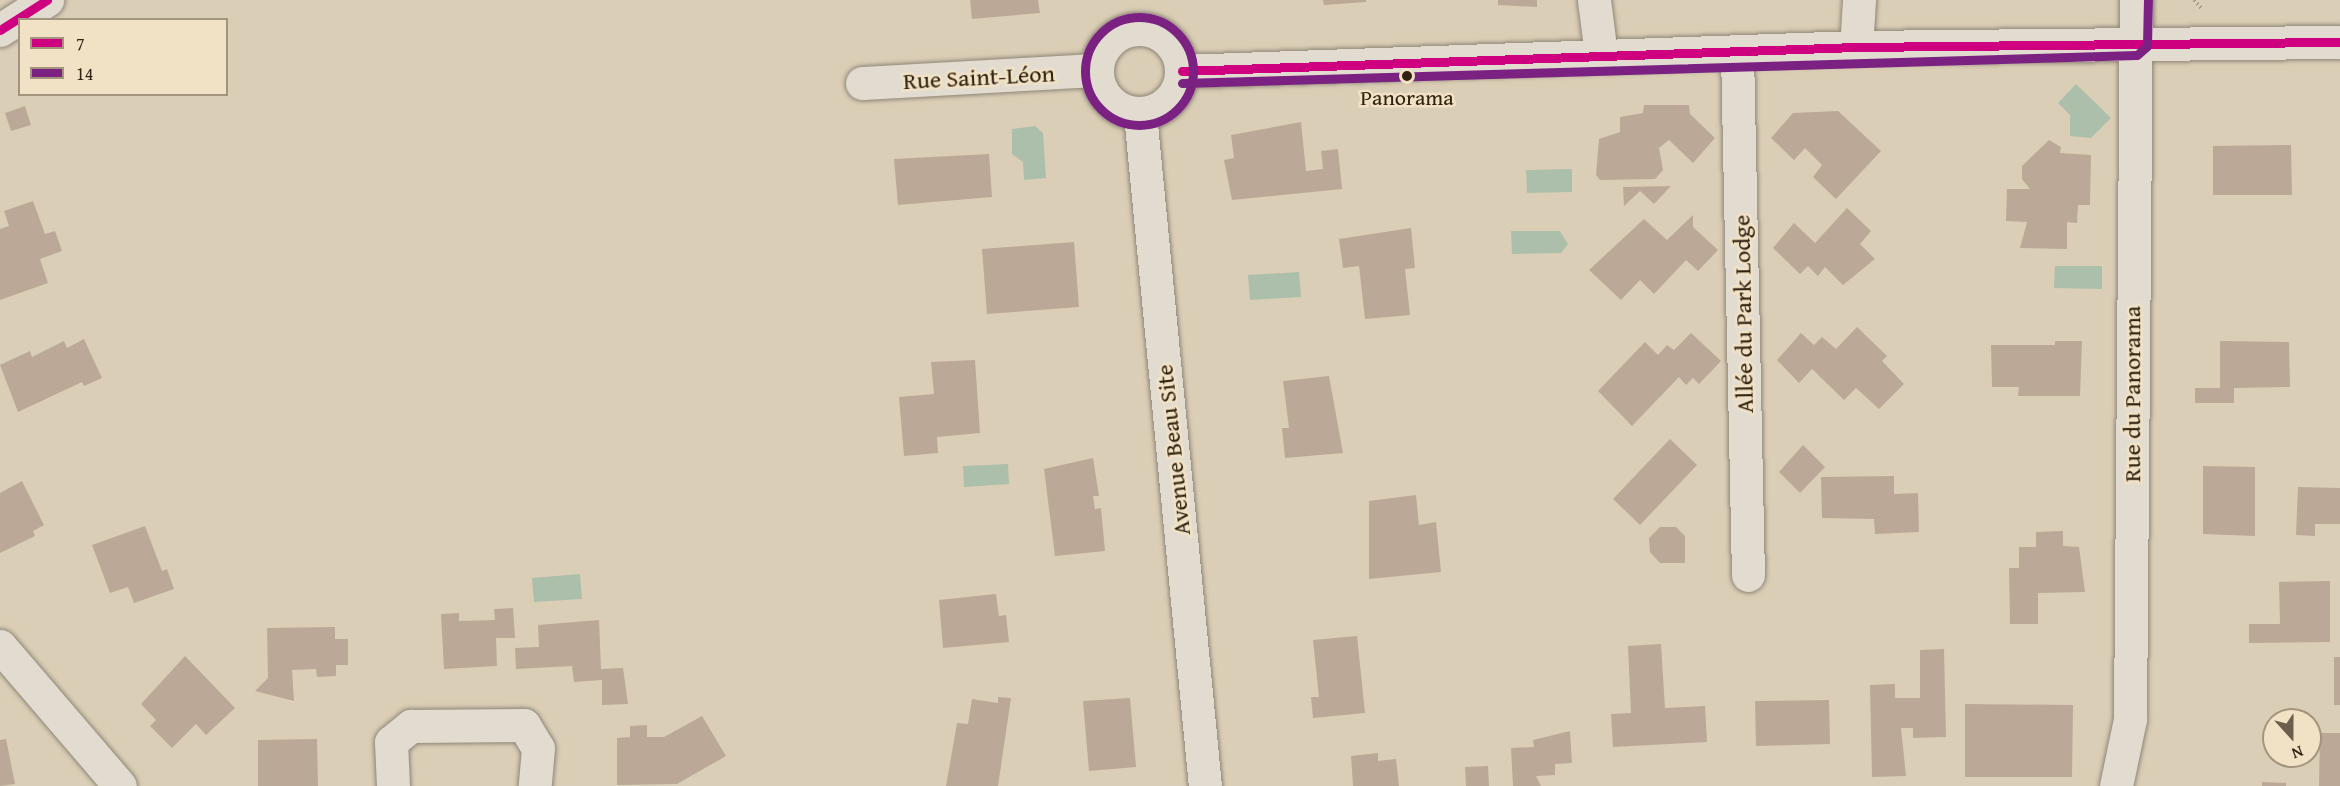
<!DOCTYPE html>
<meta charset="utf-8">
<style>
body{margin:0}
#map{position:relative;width:2340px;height:786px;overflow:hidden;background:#dbceb6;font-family:"Gentium Book Plus",serif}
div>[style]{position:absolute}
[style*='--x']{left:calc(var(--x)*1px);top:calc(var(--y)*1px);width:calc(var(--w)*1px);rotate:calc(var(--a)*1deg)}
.water>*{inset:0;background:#acbfaa}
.building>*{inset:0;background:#bca897}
.path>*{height:4px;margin-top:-2px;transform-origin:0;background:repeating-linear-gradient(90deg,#a19b90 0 1.5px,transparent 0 4.5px)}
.roads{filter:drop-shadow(0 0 2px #8f8677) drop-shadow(0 0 2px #8f8677)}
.street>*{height:33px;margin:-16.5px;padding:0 16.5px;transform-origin:16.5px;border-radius:16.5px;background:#e2dcd0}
.street>.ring{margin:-16.5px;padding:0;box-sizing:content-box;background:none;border:33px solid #e2dcd0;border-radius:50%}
.secondary>*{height:33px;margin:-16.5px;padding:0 16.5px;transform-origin:16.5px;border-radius:16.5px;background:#e2dcd0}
.bus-1>*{height:9px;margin:-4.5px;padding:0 4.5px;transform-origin:4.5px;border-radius:4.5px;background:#cf007f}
.bus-2>*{height:9px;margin:-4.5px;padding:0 4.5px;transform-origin:4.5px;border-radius:4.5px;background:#7a2182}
.bus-2>.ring{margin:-4.5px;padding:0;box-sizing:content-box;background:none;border:9px solid #7a2182;border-radius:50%}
.dots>*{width:16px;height:16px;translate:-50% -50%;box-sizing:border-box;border:3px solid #f1e2c6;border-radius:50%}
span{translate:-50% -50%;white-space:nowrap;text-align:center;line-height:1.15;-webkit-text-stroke:5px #f1e2c6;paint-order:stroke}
.bus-label{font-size:22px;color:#2f2210}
.street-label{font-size:24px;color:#2f2210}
.legend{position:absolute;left:18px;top:18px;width:210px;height:78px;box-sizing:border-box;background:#f1e2c6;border:2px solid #a3957d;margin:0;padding:8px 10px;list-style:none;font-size:18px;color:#2f2210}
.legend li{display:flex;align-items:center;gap:12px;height:30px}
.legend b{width:30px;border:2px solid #a3957d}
.north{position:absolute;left:2262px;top:708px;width:60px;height:60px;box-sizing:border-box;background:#f1e2c6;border:2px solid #a3957d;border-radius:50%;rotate:159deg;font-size:16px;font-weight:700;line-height:24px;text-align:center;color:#2f2210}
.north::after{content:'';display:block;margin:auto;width:21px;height:27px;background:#6b5e4a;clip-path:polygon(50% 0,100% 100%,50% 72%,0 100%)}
</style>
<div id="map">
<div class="water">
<div style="clip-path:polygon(2076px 84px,2111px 118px,2091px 138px,2070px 136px,2070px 115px,2058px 103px)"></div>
<div style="clip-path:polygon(1035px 126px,1043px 133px,1046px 178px,1024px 180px,1023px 162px,1012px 154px,1012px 129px)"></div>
<div style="clip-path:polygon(1572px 169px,1572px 192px,1527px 193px,1526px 170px)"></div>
<div style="clip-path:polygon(1511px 231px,1560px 231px,1568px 244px,1561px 253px,1512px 254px)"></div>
<div style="clip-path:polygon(2055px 266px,2102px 266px,2102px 289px,2054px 288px)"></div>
<div style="clip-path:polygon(1299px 272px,1301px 297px,1250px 300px,1248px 275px)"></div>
<div style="clip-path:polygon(1008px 464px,1009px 484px,964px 487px,963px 466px)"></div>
<div style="clip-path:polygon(580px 574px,582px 599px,534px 602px,532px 578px)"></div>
</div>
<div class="building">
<div style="clip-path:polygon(970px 0,1038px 0,1040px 13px,972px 19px)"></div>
<div style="clip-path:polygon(1323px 0,1366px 0,1366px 2px,1324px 5px)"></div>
<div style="clip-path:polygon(1498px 0,1537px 0,1537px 7px,1498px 5px)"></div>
<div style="clip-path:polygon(1644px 105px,1689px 105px,1690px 114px,1715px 138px,1693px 163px,1669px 140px,1659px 148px,1663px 170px,1655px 179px,1600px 180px,1596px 175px,1599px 139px,1620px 132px,1620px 117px,1643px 113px)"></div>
<div style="clip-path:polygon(25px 106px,31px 125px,11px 131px,5px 113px)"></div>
<div style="clip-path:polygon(1838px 111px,1881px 151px,1836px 199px,1813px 177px,1822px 165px,1805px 148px,1794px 160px,1771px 138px,1793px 113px)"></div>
<div style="clip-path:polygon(1301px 122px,1306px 171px,1323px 169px,1321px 151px,1338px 149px,1342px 189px,1232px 200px,1224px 160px,1234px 158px,1231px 135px)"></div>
<div style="clip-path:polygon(2049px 140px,2061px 147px,2060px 153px,2091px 155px,2090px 205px,2078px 205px,2077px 223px,2067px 222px,2067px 249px,2020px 248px,2027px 222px,2006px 221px,2007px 189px,2030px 189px,2022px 179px,2022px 166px)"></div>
<div style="clip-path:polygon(2291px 145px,2292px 195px,2213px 195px,2213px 146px)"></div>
<div style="clip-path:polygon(989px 154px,992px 197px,898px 205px,894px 159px)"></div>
<div style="clip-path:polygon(1671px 186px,1654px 204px,1640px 191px,1624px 206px,1623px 187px)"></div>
<div style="clip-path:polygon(33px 201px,45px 234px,55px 231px,62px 251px,40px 259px,48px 283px,0 300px,0 229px,9px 226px,4px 211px)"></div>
<div style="clip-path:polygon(1847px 208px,1871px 231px,1860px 244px,1875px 259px,1843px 285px,1825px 267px,1818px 276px,1808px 266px,1800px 274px,1773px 248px,1794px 223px,1815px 243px)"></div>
<div style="clip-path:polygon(1693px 215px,1693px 227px,1718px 250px,1698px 271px,1686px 260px,1654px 294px,1640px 280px,1621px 300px,1589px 270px,1644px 219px,1667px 240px)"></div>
<div style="clip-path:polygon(1411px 228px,1415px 268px,1405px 269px,1410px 315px,1365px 319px,1359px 266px,1343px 268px,1339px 239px)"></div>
<div style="clip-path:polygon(1074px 242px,1079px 307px,987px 314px,982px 249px)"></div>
<div style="clip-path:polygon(1857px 327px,1887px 356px,1882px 361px,1904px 384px,1879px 409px,1856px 388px,1844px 400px,1812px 369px,1799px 383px,1777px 360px,1801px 333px,1814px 345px,1822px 337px,1836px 349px)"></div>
<div style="clip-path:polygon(1691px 333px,1721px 361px,1699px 384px,1693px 378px,1686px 385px,1679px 377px,1632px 426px,1598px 391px,1645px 342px,1658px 355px,1667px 345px,1674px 350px)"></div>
<div style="clip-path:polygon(84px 339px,102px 378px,84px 386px,82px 382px,18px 412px,0 365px,30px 351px,32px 357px,64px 341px,67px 348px)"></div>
<div style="clip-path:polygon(2055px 341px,2082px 341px,2080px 396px,2018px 396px,2019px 387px,1992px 387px,1991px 345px,2055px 345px)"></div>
<div style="clip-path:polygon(2220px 341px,2289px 342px,2290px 387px,2234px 388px,2234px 403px,2195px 403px,2195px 388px,2220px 388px)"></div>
<div style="clip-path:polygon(975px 360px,980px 433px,937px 437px,938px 453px,904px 456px,899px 397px,934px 394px,931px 362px)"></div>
<div style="clip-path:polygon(1329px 376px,1343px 453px,1285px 458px,1282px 428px,1289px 428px,1283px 381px)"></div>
<div style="clip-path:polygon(1670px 439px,1697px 465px,1640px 525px,1613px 499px)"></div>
<div style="clip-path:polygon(1803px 445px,1825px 467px,1800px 493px,1779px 472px)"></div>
<div style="clip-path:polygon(1093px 458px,1099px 496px,1093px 496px,1095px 509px,1101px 508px,1105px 551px,1055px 556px,1044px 469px)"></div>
<div style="clip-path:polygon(2203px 466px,2255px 467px,2255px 536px,2203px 534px)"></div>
<div style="clip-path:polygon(1894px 476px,1894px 494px,1918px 493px,1919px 532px,1875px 534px,1874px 519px,1822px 518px,1821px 477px)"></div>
<div style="clip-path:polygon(22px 481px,44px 525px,33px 531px,35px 536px,0 553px,0 493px)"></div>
<div style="clip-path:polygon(2298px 487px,2340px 488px,2340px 524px,2315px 524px,2315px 536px,2296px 535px)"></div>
<div style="clip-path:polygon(1416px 495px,1419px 525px,1436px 522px,1441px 572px,1369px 579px,1369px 501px)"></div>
<div style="clip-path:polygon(145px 526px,162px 571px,167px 569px,174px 589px,134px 603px,128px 587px,110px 593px,92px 545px)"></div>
<div style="clip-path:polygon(1660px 527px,1676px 527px,1685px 536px,1685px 563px,1660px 563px,1650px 552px,1649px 538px)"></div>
<div style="clip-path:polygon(2063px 531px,2063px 546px,2079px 547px,2085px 592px,2038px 593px,2038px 624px,2010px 624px,2009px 568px,2019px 568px,2019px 547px,2036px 547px,2036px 532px)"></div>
<div style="clip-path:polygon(2330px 581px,2330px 642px,2249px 643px,2249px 624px,2280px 624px,2279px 582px)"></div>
<div style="clip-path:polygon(996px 594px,999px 616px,1006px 615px,1009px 642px,943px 648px,939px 600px)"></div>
<div style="clip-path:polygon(513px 608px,515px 638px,496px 638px,497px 666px,444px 669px,441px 614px,459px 613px,459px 621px,495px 620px,494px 609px)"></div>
<div style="clip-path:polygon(599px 620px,601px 669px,623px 668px,628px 704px,602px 705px,602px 680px,574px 682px,572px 666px,516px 669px,515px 648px,539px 647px,538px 625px)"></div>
<div style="clip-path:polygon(335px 627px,335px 639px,348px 639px,348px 665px,336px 665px,336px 676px,317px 677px,316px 669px,292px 670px,294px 701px,255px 691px,268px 678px,267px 628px)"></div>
<div style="clip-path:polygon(1357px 636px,1365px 713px,1313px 718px,1311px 697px,1319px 697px,1313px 640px)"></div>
<div style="clip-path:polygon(1661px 644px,1665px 708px,1705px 706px,1707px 742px,1613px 747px,1611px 714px,1631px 713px,1628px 646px)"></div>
<div style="clip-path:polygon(1944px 649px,1946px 737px,1913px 738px,1913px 728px,1901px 728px,1906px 776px,1872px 777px,1870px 685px,1895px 684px,1895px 698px,1920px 698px,1920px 650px)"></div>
<div style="clip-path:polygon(185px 656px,235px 708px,206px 735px,196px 724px,172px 748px,150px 726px,156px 720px,141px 704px)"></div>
<div style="clip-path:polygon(2334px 657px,2340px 657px,2340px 705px,2334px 705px)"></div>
<div style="clip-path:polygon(998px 697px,1011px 698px,998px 786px,946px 786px,957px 723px,968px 724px,972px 699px,998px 703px)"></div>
<div style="clip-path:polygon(1130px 698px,1136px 767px,1089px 771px,1083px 701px)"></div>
<div style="clip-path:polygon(1829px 700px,1830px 744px,1756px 746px,1755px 701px)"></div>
<div style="clip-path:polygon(1965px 704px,2073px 705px,2072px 777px,1965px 777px)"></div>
<div style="clip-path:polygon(702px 716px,726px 756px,677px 784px,617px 785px,617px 738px,630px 737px,630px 726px,647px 725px,647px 737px,664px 737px)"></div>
<div style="clip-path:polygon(1570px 731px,1572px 763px,1555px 764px,1555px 775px,1536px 776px,1541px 786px,1513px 786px,1511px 748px,1534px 747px,1533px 740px)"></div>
<div style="clip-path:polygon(2320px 733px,2340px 733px,2340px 786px,2319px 786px)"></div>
<div style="clip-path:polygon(6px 739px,15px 784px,0 786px,0 740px)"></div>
<div style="clip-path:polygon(317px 739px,318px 786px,258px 786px,258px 740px)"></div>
<div style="clip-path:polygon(1378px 753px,1378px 761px,1396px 759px,1399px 786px,1353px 786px,1351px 756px)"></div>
<div style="clip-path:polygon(1488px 766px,1489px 786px,1466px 786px,1465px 767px)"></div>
<div style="clip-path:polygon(2262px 782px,2286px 783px,2286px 786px,2262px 786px)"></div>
</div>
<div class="path">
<div style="--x:2194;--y:0;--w:13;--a:48"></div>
</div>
<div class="roads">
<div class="street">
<div style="--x:1594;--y:0;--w:55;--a:82.7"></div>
<div class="ring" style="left:1097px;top:29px;width:51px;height:51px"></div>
<div style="--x:1856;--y:47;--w:47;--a:-86.3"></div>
<div style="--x:1737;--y:52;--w:523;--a:88.8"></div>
<div style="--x:1182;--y:71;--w:674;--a:-2.04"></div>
<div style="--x:1856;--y:47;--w:484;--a:-0.6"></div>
<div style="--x:862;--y:83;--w:234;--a:-3.2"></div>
<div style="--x:1140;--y:114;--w:675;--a:84.48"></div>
<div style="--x:0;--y:646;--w:184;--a:49.4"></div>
<div style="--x:393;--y:786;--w:44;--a:-92.6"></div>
<div style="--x:391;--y:742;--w:26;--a:-39"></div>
<div style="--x:411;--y:726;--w:113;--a:-0.5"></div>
<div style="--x:524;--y:725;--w:27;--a:59"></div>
<div style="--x:538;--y:748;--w:38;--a:95"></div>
<div style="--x:2116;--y:786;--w:68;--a:-78.2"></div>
<div style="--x:2130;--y:719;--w:719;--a:-89.52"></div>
</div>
<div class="secondary">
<div style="--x:0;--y:30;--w:56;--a:-32.6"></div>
</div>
</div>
<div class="bus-1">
<div style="--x:0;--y:30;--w:56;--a:-32.6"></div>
<div style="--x:1182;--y:71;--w:674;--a:-2.04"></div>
<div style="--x:1856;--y:47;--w:484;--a:-0.6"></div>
</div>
<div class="bus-2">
<div class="ring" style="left:1085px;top:17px;width:99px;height:99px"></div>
<div style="--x:1182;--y:83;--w:955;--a:-1.68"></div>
<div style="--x:2137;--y:55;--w:13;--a:-42"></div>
<div style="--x:2147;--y:46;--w:46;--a:-88.8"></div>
</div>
<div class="dots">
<div style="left:1407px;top:76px;background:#2f2210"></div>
</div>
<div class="bus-label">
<span style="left:1407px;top:98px">Panorama</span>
</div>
<div class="street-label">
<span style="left:979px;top:77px;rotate:-3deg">Rue Saint-Léon</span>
<span style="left:1743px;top:314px;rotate:-91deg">Allée du Park Lodge</span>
<span style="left:2132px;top:394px;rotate:-90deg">Rue du Panorama</span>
<span style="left:1173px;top:450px;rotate:-96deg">Avenue Beau Site</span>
</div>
<ul class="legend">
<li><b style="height:8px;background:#cf007f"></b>7</li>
<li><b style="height:8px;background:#7a2182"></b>14</li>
</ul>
<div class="north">N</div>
</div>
